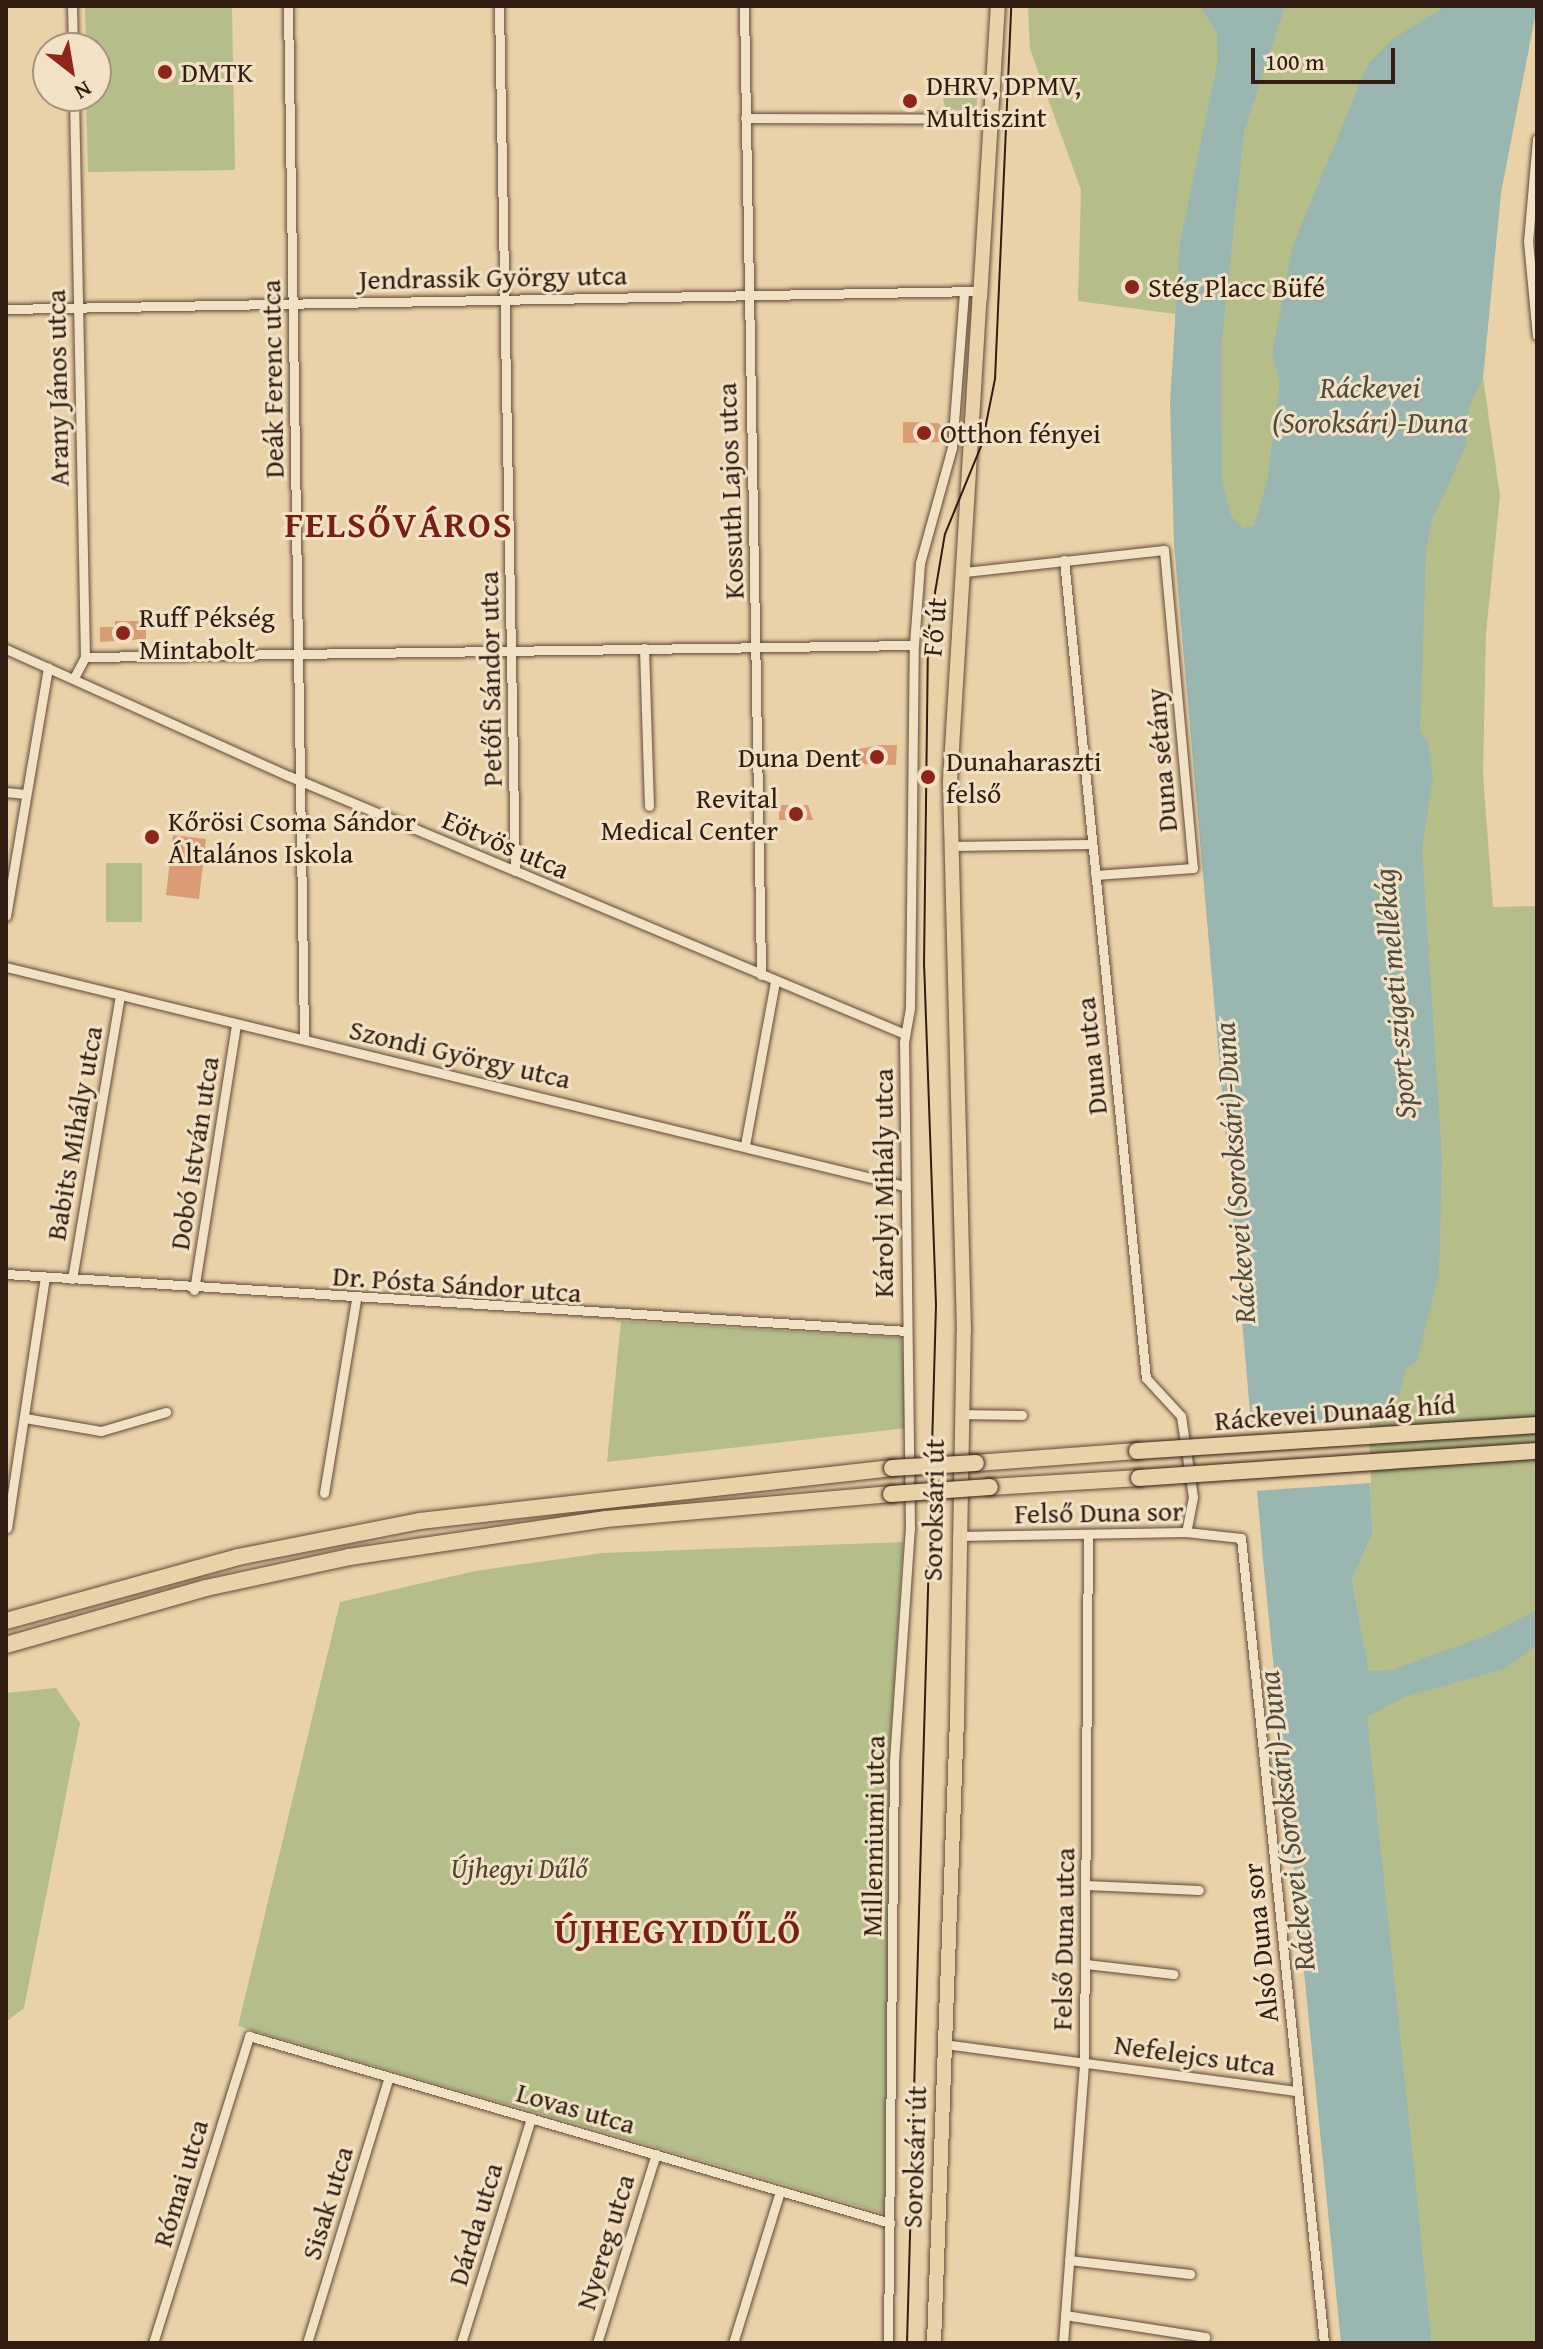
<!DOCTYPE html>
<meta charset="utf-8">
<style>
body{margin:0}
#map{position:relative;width:1543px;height:2349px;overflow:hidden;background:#ead2a8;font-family:"Gentium Book Plus",serif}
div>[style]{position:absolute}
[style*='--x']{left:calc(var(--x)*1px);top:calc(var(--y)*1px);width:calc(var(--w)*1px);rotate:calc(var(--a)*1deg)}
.green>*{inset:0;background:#b5bd89}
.water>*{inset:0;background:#9ab6b0}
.pier>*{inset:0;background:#ead2a8}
.building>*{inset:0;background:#db9c75}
.roads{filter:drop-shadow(0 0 2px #5f4a38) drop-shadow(0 0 2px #5f4a38)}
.minor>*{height:9px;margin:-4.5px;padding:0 4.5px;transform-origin:4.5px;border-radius:4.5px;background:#f1e2c6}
.primary>*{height:14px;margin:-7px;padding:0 7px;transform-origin:7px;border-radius:7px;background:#ead2a8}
.trunk>*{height:16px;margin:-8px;padding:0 8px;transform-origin:8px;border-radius:8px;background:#ead2a8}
.tram>*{height:2px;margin:-1px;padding:0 1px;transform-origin:1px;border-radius:1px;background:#311d12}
.bridges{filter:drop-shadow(0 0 2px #311d12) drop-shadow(0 0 2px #311d12)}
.trunk-bridge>*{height:16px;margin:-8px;padding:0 8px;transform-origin:8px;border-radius:8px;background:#ead2a8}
.dots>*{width:22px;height:22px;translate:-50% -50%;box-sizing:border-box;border:4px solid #f1e2c6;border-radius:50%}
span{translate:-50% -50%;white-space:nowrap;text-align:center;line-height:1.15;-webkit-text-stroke:6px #f1e2c6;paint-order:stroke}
.poi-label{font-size:28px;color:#311d12}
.left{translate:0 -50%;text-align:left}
.right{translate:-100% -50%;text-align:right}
.street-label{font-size:28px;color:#311d12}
.park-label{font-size:28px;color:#524530;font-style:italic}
.water-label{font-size:30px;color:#504b41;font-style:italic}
.district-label{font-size:36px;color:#7a1f14;font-weight:700;letter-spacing:2px}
.frame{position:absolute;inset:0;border:8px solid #311d12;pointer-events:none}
.north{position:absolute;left:32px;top:32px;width:80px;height:80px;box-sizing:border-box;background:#f1e2c6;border:2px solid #a4937e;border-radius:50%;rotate:149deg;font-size:22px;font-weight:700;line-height:32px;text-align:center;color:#311d12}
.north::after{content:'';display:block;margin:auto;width:28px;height:36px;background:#8f2418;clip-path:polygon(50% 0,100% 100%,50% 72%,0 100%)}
.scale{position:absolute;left:1251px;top:48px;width:144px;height:36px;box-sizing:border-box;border:4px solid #311d12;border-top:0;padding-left:10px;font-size:24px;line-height:28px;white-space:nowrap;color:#311d12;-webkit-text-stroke:6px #f1e2c6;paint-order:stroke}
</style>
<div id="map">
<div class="green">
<div style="clip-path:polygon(85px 6px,232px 6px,235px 170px,88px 172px,86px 96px,96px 96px,96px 48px,86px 48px)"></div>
<div style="clip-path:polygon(1028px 6px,1537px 6px,1501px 192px,1483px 377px,1500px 496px,1486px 633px,1483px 775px,1493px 907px,1537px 906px,1537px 2343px,1432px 2343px,1366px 1726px,1369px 1672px,1352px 1580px,1373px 1532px,1365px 1417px,1378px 1409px,1174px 544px,1175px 314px,1078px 301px,1081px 190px,1030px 49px)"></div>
<div style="clip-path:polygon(950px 88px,978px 89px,976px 111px,946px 109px,942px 96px)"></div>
<div style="clip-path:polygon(106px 863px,142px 863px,142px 922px,106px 922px)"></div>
<div style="clip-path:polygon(621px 1321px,902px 1338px,907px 1428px,607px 1462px)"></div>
<div style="clip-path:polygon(903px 1542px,890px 1749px,886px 2214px,238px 2026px,340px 1602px,475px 1571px,603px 1553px)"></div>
<div style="clip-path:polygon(56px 1688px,80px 1723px,24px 2008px,6px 2022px,6px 1693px)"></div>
</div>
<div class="water">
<div style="clip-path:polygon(1200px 6px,1285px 6px,1244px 131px,1221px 348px,1222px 481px,1231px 516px,1243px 528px,1254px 526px,1267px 481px,1280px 381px,1272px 354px,1293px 245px,1368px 64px,1394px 38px,1446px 6px,1537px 6px,1501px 192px,1483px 377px,1469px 407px,1466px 446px,1432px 520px,1426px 550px,1420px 732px,1428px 741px,1433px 777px,1422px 849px,1442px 1159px,1439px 1273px,1417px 1361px,1406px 1369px,1399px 1395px,1365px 1417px,1373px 1532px,1352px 1580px,1369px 1671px,1391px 1670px,1488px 1635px,1537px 1610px,1537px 1645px,1504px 1669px,1404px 1697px,1367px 1717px,1432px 2343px,1341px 2343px,1263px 1560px,1174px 544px,1170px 402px,1180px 242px,1218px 60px,1217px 34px)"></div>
</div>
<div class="pier">
<div style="clip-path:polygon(1369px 1419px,1371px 1483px,1253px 1491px,1248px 1428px)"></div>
</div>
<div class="building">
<div style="clip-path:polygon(903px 422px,938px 423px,946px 429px,943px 442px,903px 443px)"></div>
<div style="clip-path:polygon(115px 621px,146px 621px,146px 639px,100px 642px,100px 627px,115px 627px)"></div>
<div style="clip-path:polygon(881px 745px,897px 745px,896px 765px,858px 764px,858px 749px)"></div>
<div style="clip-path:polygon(779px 805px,808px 805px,813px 820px,779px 820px)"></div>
<div style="clip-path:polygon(173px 835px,206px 839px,199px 899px,166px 895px)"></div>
</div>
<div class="roads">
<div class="minor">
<div style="--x:72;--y:6;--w:42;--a:88.6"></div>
<div style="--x:288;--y:6;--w:1033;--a:89.11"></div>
<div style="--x:499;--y:6;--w:865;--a:88.94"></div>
<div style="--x:744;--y:6;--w:969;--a:88.99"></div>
<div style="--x:74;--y:96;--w:561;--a:88.88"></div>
<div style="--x:85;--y:657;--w:21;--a:118"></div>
<div style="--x:745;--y:118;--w:245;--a:0.2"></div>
<div style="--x:1537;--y:139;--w:102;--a:95"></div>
<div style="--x:1528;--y:241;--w:95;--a:84.6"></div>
<div style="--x:6;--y:309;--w:974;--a:-1.06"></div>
<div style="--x:1064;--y:560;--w:822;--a:84.28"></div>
<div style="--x:1146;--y:1378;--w:52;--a:47.4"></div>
<div style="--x:1181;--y:1416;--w:82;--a:81.6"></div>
<div style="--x:1193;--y:1497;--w:36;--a:101"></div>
<div style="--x:965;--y:572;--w:200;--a:-6.3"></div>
<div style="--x:1164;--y:550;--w:319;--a:84.8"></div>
<div style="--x:1193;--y:868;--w:98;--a:175.9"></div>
<div style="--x:644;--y:648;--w:158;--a:88.2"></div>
<div style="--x:6;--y:649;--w:310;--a:24.2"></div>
<div style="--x:289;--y:776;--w:668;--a:22.73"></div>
<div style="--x:85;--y:657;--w:829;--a:-0.83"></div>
<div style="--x:6;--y:792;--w:19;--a:6"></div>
<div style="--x:949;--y:846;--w:142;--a:-0.8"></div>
<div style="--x:6;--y:916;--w:252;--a:-80.4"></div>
<div style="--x:6;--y:967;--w:924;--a:13.71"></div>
<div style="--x:745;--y:1145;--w:167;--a:-79.6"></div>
<div style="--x:6;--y:1274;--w:902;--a:3.62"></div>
<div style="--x:72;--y:1279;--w:288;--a:-80.4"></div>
<div style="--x:194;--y:1290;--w:269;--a:-81"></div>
<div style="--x:960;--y:1414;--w:62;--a:0.9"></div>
<div style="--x:25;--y:1418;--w:77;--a:9.7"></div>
<div style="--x:101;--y:1431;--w:68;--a:-16.3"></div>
<div style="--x:324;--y:1493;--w:196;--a:-80.6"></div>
<div style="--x:7;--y:1528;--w:254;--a:-81.4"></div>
<div style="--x:957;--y:1536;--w:229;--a:-1"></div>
<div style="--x:1186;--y:1532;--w:55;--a:6.2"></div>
<div style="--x:1241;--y:1538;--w:809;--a:84.11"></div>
<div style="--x:1086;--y:1885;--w:113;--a:2.5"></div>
<div style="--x:1086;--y:1964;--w:88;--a:6.6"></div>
<div style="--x:944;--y:2044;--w:356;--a:7.6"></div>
<div style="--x:1069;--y:2260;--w:122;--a:6.6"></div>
<div style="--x:1065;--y:2315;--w:142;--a:8.9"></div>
<div style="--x:153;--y:2343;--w:322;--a:-72.6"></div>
<div style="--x:249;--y:2036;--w:668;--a:16.26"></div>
<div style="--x:307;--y:2343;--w:278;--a:-72.9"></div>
<div style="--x:461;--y:2343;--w:236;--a:-72.7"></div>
<div style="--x:597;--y:2343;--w:198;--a:-72.7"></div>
<div style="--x:733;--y:2343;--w:159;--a:-72.8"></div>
<div style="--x:888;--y:2343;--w:582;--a:-89.41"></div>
<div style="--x:894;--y:1761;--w:233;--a:-86.1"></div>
<div style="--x:910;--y:1529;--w:487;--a:-90.7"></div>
<div style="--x:904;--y:1042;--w:35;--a:-80"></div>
<div style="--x:910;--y:1008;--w:363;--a:-89.4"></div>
<div style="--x:914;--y:645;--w:82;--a:-85.8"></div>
<div style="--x:920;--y:563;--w:119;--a:-74.5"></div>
<div style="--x:952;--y:448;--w:156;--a:-85.6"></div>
<div style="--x:1063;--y:2343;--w:282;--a:-85.7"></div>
<div style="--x:1084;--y:2062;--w:528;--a:-89.57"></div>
</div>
<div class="primary">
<div style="--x:980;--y:298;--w:293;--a:-86.5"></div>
<div style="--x:934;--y:2343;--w:625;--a:-87.89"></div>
<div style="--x:957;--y:1718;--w:386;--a:-89"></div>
<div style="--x:964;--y:1332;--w:551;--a:-91.46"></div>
<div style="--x:950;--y:781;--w:491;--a:-86.5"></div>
</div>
<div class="trunk">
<div style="--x:976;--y:1463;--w:161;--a:-4.3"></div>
<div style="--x:990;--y:1487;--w:149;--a:-3.5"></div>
<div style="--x:6;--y:1621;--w:241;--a:-15.4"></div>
<div style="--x:238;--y:1557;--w:186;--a:-11.2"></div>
<div style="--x:420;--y:1521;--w:475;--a:-6.4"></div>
<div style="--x:6;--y:1645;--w:208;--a:-15.9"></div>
<div style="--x:206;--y:1588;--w:146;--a:-12.2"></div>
<div style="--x:349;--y:1557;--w:260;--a:-8.4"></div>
<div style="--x:606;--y:1519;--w:286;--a:-5"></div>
</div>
</div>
<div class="tram">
<div style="--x:907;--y:2343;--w:1038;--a:-88.4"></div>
<div style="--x:936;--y:1305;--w:338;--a:-92"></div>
<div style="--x:924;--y:967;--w:333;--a:-89.3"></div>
<div style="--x:928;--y:634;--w:101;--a:-80.4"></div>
<div style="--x:945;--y:534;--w:97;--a:-67.7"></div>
<div style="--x:982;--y:444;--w:66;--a:-78.7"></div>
<div style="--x:995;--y:379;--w:373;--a:-87.5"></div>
</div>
<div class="bridges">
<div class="trunk-bridge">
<div style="--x:1137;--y:1451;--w:401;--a:-3.7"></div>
<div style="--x:892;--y:1468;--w:84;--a:-3.4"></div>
<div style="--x:1139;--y:1478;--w:399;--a:-3.9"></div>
<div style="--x:891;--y:1494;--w:99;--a:-4"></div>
</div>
</div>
<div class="dots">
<div style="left:165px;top:72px;background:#8f2418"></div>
<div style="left:910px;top:101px;background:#8f2418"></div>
<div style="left:1132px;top:287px;background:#8f2418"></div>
<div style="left:924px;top:433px;background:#8f2418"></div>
<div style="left:123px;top:633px;background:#8f2418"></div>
<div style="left:877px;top:757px;background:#8f2418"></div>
<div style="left:928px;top:777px;background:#8f2418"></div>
<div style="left:796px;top:814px;background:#8f2418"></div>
<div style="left:152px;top:837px;background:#8f2418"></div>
</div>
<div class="poi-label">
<span class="left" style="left:181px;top:72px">DMTK</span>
<span class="left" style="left:926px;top:101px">DHRV, DPMV,<br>Multiszint</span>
<span class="left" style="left:1148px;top:287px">Stég Placc Büfé</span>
<span class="left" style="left:940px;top:433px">Otthon fényei</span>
<span class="left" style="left:139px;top:633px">Ruff Pékség<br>Mintabolt</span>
<span class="right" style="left:861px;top:757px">Duna Dent</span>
<span class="left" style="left:946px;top:777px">Dunaharaszti<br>felső</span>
<span class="right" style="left:778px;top:814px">Revital<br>Medical Center</span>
<span class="left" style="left:168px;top:837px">Kőrösi Csoma Sándor<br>Általános Iskola</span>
</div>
<div class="street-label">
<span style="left:493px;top:277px;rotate:-1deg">Jendrassik György utca</span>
<span style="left:272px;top:379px;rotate:-91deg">Deák Ferenc utca</span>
<span style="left:57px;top:388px;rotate:-91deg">Arany János utca</span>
<span style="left:730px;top:491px;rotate:-92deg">Kossuth Lajos utca</span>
<span style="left:934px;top:627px;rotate:-85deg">Fő út</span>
<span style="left:490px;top:679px;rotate:-91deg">Petőfi Sándor utca</span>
<span style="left:1161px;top:760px;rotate:-95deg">Duna sétány</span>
<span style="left:506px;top:844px;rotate:23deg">Eötvös utca</span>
<span style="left:460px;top:1054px;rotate:13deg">Szondi György utca</span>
<span style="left:1091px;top:1056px;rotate:-96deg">Duna utca</span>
<span style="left:74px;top:1133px;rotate:-80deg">Babits Mihály utca</span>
<span style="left:194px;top:1153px;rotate:-81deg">Dobó István utca</span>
<span style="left:883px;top:1183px;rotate:-90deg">Károlyi Mihály utca</span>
<span style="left:457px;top:1284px;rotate:4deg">Dr. Pósta Sándor utca</span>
<span style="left:1335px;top:1412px;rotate:-4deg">Ráckevei Dunaág híd</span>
<span style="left:933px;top:1510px;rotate:-89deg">Soroksári út</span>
<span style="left:1099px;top:1512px;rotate:-1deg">Felső Duna sor</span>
<span style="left:873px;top:1836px;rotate:-89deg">Millenniumi utca</span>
<span style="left:1063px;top:1939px;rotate:-89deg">Felső Duna utca</span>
<span style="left:1260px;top:1943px;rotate:-96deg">Alsó Duna sor</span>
<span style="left:1195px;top:2055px;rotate:8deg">Nefelejcs utca</span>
<span style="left:576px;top:2108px;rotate:16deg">Lovas utca</span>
<span style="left:914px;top:2157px;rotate:-88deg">Soroksári út</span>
<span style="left:180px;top:2183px;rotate:-73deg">Római utca</span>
<span style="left:327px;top:2203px;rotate:-73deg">Sisak utca</span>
<span style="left:475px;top:2224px;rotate:-73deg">Dárda utca</span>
<span style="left:605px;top:2242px;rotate:-73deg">Nyereg utca</span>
</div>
<div class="park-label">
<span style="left:519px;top:1868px">Újhegyi Dűlő</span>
</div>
<div class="water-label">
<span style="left:1370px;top:404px">Ráckevei<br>(Soroksári)-Duna</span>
<span style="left:1394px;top:994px;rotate:-95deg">Sport-szigeti mellékág</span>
<span style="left:1234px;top:1173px;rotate:-94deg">Ráckevei (Soroksári)-Duna</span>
<span style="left:1286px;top:1821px;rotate:-97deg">Ráckevei (Soroksári)-Duna</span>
</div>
<div class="district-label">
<span style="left:399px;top:524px">FELSŐVÁROS</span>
<span style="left:678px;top:1930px">ÚJHEGYIDŰLŐ</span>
</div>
<div class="frame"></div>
<div class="north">N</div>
<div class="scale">100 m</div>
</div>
